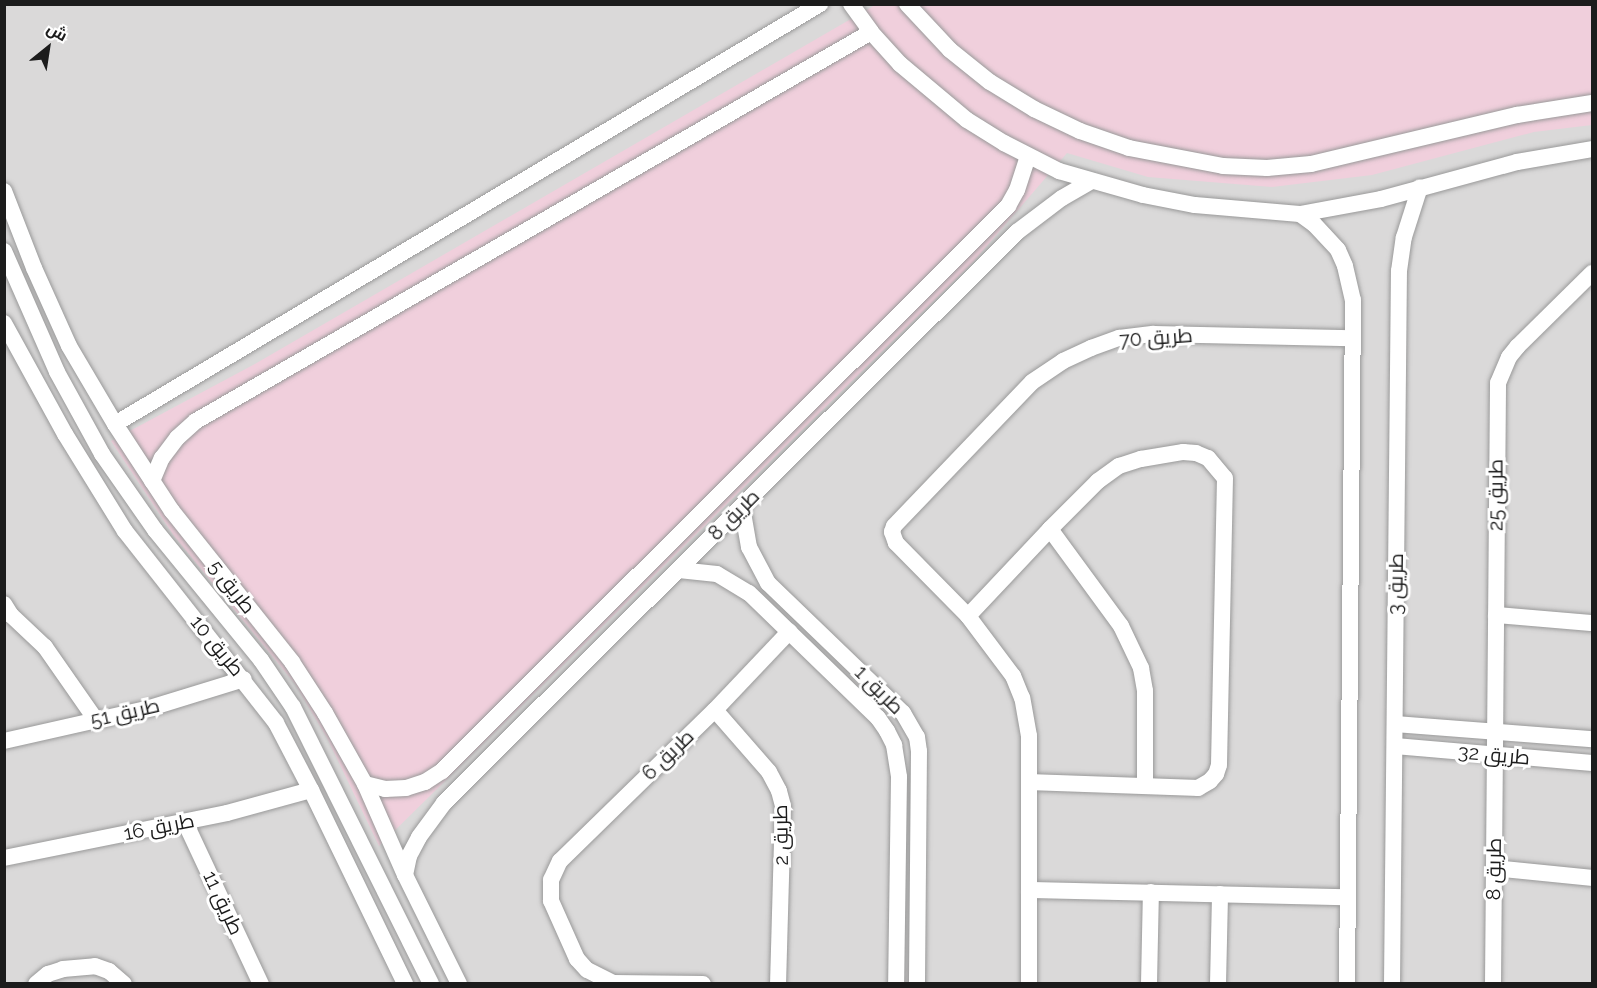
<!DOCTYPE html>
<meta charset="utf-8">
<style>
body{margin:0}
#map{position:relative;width:1597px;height:988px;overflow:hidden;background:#eee4e1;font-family:Raleway,Cairo,sans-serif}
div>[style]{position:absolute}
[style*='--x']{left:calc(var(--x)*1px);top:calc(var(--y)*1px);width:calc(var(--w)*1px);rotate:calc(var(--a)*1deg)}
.residential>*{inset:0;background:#dad9d9}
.commercial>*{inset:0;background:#f0cfdc}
.roads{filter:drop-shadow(0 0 2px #999) drop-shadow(0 0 2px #999)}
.minor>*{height:16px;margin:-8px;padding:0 8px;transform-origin:8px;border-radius:8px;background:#fff}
span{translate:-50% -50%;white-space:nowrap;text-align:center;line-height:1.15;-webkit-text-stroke:6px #fff;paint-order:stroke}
.street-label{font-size:20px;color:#1c1c1c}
.frame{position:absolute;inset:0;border:6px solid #1c1c1c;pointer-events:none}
.north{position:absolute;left:18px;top:18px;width:60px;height:60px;-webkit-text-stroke:4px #fff;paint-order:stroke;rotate:30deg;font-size:16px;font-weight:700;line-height:24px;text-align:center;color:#1c1c1c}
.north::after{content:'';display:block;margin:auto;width:21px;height:27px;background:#1c1c1c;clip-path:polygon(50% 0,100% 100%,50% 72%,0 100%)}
</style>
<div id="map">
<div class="residential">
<div style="clip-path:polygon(5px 5px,1592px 5px,1592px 983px,5px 984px)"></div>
</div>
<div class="commercial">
<div style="clip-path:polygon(875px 5px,1592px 5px,1592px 125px,1534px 132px,1372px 175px,1272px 187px,1148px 177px,1067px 153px,973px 262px,379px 846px,327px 738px,295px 684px,174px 536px,111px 441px,253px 365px)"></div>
</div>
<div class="roads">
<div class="minor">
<div style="--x:851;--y:4;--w:34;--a:54"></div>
<div style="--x:871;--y:32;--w:43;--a:47.8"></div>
<div style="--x:900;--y:64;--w:87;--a:39.9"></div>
<div style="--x:967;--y:120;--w:44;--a:31.9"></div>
<div style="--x:1004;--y:143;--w:62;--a:27"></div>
<div style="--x:1059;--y:171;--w:87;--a:15.9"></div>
<div style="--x:1143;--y:195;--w:53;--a:10.9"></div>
<div style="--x:1195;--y:205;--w:105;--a:4.9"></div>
<div style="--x:1300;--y:214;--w:82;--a:-10.5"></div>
<div style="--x:1381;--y:199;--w:141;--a:-15.2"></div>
<div style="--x:1517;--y:162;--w:76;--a:-9.8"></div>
<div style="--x:907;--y:4;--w:63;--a:46.9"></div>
<div style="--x:950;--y:50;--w:51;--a:38.7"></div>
<div style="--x:990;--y:82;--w:52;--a:31.5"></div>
<div style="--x:1034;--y:109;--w:51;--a:25.6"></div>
<div style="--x:1080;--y:131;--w:52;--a:19.1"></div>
<div style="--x:1129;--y:148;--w:96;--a:10.8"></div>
<div style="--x:1223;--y:166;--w:44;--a:2.6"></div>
<div style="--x:1267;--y:168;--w:44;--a:-5.2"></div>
<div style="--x:1311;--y:164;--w:212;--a:-13.4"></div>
<div style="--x:1517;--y:115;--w:76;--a:-9.1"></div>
<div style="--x:4;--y:191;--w:83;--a:68.7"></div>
<div style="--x:34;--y:268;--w:85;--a:65.8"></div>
<div style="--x:69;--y:346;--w:91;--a:59.5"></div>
<div style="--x:115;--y:424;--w:104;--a:56.8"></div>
<div style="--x:172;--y:511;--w:193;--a:51.5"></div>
<div style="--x:292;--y:662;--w:61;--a:57.1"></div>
<div style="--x:325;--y:713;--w:81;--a:60.6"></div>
<div style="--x:365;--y:784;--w:99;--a:66.3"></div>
<div style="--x:405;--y:875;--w:122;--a:63.6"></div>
<div style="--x:1300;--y:214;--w:17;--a:36"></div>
<div style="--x:1314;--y:224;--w:35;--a:47"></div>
<div style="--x:1338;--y:250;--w:17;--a:66"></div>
<div style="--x:1345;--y:266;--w:35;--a:77"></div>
<div style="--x:1353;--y:300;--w:684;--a:90.5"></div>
<div style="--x:4;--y:251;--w:132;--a:66.3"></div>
<div style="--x:57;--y:372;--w:94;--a:61.2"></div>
<div style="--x:102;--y:454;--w:93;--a:55.1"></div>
<div style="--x:155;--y:530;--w:168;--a:50.8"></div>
<div style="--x:261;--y:660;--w:57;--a:55.8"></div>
<div style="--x:293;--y:707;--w:309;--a:63.5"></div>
<div style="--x:4;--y:323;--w:127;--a:61.2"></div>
<div style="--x:65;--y:434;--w:114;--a:58.3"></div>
<div style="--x:125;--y:531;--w:244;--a:51.8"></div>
<div style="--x:276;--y:723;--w:76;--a:62.4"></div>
<div style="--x:311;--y:790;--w:216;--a:64.1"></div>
<div style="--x:115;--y:424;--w:821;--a:-30.78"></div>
<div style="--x:152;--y:481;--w:25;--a:-67"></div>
<div style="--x:162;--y:458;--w:25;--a:-53"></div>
<div style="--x:177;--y:438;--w:25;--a:-42"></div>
<div style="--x:196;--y:421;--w:779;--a:-29.95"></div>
<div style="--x:742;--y:507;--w:41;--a:80.1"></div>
<div style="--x:749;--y:547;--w:41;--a:62.2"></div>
<div style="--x:768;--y:583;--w:187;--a:43.9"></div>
<div style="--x:903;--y:713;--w:28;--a:60"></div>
<div style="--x:917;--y:737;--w:14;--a:82"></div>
<div style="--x:919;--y:751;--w:233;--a:90.5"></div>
<div style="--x:1050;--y:529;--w:120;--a:53.8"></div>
<div style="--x:1121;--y:626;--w:47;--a:64.5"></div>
<div style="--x:1141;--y:668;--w:23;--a:80"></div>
<div style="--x:1145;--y:691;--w:95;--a:90"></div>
<div style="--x:679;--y:570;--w:38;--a:6"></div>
<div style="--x:717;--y:574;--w:37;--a:31"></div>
<div style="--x:749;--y:593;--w:180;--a:44.1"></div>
<div style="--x:878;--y:718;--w:16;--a:55"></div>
<div style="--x:887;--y:731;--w:16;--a:63"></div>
<div style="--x:894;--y:745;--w:32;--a:81"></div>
<div style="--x:899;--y:777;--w:207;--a:90.8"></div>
<div style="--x:4;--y:604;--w:13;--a:58"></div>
<div style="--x:11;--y:615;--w:47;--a:43.3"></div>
<div style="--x:45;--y:647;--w:89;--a:55.1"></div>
<div style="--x:1496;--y:615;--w:96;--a:4.8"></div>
<div style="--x:968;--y:616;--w:120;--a:-46.7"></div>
<div style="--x:1050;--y:529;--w:68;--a:-45"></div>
<div style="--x:1098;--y:481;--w:26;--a:-36"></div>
<div style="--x:1119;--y:466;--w:23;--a:-18"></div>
<div style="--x:1141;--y:459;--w:43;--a:-9.5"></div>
<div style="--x:1183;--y:452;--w:13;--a:4"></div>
<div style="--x:1196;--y:453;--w:13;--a:23"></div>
<div style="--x:1208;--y:458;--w:26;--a:50"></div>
<div style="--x:1225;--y:478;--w:287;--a:91.2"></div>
<div style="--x:1219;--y:765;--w:9;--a:108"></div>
<div style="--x:1216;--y:774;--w:9;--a:131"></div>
<div style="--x:1210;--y:781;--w:14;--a:150"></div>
<div style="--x:1198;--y:788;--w:169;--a:-178"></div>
<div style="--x:715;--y:710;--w:82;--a:48.9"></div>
<div style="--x:769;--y:772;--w:21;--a:62"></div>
<div style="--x:779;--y:791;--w:16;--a:75"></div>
<div style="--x:783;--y:806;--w:178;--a:91.6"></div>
<div style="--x:1395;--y:724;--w:198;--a:4.4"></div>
<div style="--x:4;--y:741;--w:150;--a:-12.7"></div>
<div style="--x:150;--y:708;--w:98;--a:-17.1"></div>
<div style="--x:1395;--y:746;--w:198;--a:4.9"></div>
<div style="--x:365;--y:784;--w:21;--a:14"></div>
<div style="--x:385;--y:789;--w:21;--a:-3"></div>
<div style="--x:406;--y:788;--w:20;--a:-18"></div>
<div style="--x:425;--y:782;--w:20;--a:-33"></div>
<div style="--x:442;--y:771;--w:800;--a:-44.95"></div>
<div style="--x:1008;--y:206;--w:18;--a:-61"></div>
<div style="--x:1017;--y:190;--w:36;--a:-72"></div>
<div style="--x:185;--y:822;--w:179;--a:64.9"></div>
<div style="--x:4;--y:858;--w:227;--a:-11.4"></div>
<div style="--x:227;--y:813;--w:87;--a:-15.3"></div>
<div style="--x:1494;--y:868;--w:99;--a:5.8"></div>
<div style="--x:405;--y:875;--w:19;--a:-78"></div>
<div style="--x:409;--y:856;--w:21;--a:-62"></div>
<div style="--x:419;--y:837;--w:42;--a:-53.7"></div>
<div style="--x:444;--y:803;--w:809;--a:-44.9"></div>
<div style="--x:1017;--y:232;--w:56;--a:-37.1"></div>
<div style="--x:1062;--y:198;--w:34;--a:-30"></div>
<div style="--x:1029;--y:890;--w:319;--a:1.3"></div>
<div style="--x:36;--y:984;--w:16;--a:-40"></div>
<div style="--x:48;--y:974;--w:16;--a:-18"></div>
<div style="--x:63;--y:969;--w:32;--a:-5"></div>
<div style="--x:95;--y:966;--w:15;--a:20"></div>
<div style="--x:109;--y:971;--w:20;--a:41"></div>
<div style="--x:703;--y:984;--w:90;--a:-179.4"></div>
<div style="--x:613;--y:983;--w:29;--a:-153"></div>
<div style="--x:587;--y:970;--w:15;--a:-132"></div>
<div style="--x:577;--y:959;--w:64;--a:-114.1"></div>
<div style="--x:551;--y:901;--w:21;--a:-90"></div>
<div style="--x:551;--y:880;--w:21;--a:-65"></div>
<div style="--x:560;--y:861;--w:216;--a:-44.3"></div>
<div style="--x:715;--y:710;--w:108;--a:-46.5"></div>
<div style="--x:1029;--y:984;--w:248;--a:-90"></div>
<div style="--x:1029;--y:736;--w:39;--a:-100"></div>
<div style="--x:1022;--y:698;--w:24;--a:-112"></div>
<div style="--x:1013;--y:676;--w:75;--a:-126.9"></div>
<div style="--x:968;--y:616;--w:103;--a:-134.6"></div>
<div style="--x:896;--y:543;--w:12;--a:-110"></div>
<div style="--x:892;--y:532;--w:6;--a:-72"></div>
<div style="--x:894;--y:526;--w:199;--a:-46.2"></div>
<div style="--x:1032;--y:382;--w:37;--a:-34"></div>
<div style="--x:1063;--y:361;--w:31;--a:-25"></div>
<div style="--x:1091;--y:348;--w:30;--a:-20"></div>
<div style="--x:1119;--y:338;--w:35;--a:-7"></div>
<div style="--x:1154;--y:334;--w:198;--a:1.2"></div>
<div style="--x:1149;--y:984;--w:92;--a:-88.8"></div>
<div style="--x:1218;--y:984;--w:90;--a:-88.7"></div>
<div style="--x:1392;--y:984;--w:713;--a:-89.44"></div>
<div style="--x:1399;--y:271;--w:34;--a:-82"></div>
<div style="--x:1404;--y:237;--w:52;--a:-72.3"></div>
<div style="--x:1493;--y:984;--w:601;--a:-89.52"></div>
<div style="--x:1498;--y:383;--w:28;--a:-67"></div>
<div style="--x:1509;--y:357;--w:14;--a:-51"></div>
<div style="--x:1518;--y:346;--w:104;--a:-44.6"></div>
</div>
</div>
<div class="street-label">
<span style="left:1156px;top:338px;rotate:-4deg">طريق 70</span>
<span style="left:1496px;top:495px;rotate:-90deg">طريق 25</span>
<span style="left:734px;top:515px;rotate:-45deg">طريق 8</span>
<span style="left:1396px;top:584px;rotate:-89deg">طريق 3</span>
<span style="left:232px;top:587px;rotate:52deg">طريق 5</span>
<span style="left:217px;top:646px;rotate:51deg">طريق 10</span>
<span style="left:879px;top:690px;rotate:45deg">طريق 1</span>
<span style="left:125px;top:713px;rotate:-13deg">طريق 51</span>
<span style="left:668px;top:755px;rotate:-44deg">طريق 6</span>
<span style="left:1494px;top:755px;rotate:5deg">طريق 32</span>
<span style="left:159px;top:827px;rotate:-11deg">طريق 16</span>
<span style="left:781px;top:835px;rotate:-91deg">طريق 2</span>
<span style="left:1494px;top:869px;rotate:-89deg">طريق 8</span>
<span style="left:223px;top:903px;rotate:65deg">طريق 11</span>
</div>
<div class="frame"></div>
<div class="north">ش</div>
</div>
